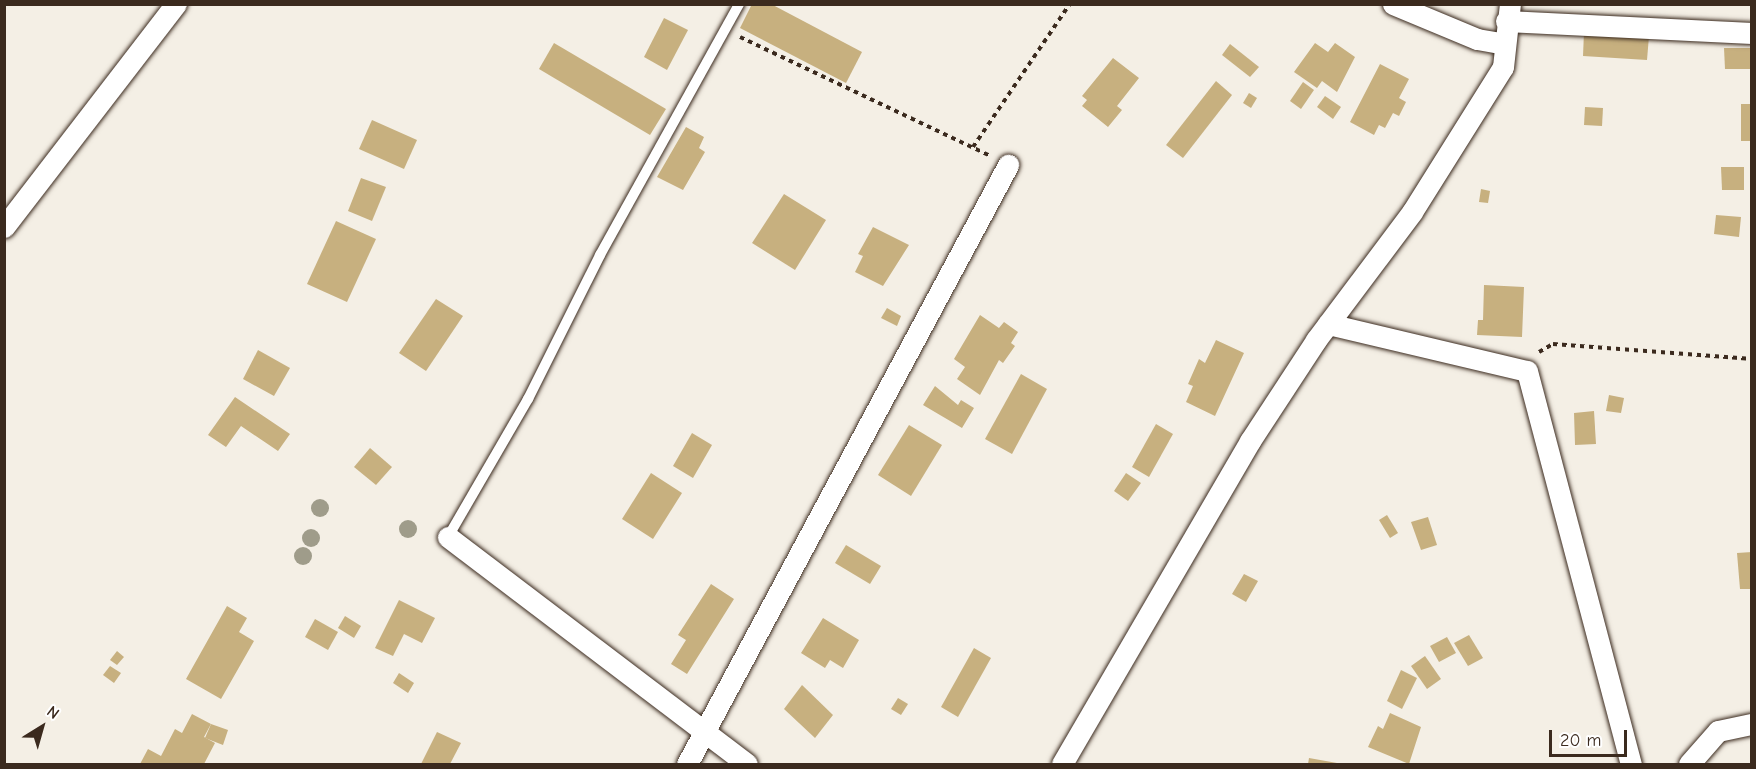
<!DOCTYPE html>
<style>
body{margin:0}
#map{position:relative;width:1756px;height:769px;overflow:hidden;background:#f4efe5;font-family:"Comic Neue",sans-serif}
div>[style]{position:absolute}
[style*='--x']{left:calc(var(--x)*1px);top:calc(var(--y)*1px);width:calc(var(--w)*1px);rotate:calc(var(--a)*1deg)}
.building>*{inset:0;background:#c7b07f}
.path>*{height:4px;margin-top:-2px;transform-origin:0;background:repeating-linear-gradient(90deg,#3b2a1e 0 4.5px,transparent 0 9px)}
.roads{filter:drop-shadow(0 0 2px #3b2a1e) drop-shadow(0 0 2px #3b2a1e)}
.lane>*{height:10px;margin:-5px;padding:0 5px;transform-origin:5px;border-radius:5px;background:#fff}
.street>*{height:21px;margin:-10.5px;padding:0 10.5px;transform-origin:10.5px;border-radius:10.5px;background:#fff}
.trees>*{width:18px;height:18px;margin:-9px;border-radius:50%;background:#9f9c8a}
span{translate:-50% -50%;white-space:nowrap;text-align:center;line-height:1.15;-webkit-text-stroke:5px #fff;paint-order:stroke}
.frame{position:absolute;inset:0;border:6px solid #3b2a1e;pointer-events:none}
.north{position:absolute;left:12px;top:697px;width:60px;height:60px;-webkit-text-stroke:4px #fff;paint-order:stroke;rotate:37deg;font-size:16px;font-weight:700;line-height:24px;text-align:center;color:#3b2a1e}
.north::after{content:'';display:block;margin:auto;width:21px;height:27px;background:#3b2a1e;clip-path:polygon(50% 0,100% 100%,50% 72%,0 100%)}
.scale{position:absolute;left:1549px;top:730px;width:78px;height:27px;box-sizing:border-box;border:3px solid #3b2a1e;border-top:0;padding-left:8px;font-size:18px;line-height:21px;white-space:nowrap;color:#3b2a1e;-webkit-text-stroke:4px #fff;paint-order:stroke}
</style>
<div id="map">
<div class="building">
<div style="clip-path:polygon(752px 4px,771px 4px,862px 52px,846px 83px,740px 28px)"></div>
<div style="clip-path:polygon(664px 18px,688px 30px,667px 70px,644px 57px)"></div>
<div style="clip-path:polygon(1584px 32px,1649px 36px,1647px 60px,1583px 56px)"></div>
<div style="clip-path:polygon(554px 43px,666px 109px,650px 135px,539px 69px)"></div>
<div style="clip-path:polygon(1315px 43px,1328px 52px,1335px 43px,1355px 57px,1337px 92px,1322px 81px,1317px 88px,1294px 72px)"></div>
<div style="clip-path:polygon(1230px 44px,1259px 67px,1250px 77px,1222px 55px)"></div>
<div style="clip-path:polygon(1724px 48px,1752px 48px,1752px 69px,1725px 69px)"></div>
<div style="clip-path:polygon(1113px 58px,1139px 78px,1117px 106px,1122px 110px,1108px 127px,1082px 106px,1087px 100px,1082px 96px)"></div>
<div style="clip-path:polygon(1380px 64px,1409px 79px,1399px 98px,1406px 102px,1399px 116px,1393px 113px,1385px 128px,1379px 125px,1374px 135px,1350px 122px)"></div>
<div style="clip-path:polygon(1216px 81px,1232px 95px,1183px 158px,1166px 145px)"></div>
<div style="clip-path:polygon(1303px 82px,1314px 90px,1301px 109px,1290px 101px)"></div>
<div style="clip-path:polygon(1249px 93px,1257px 98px,1251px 108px,1243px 103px)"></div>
<div style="clip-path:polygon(1325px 96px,1341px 107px,1333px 119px,1317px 107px)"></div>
<div style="clip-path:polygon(1741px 104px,1752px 104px,1752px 141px,1741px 141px)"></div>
<div style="clip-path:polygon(1585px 107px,1603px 108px,1602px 126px,1584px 125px)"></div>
<div style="clip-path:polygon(372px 120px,417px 140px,404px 169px,359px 149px)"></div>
<div style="clip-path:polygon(686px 127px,704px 137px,699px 148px,705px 152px,683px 190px,657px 177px)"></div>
<div style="clip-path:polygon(1721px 167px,1744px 167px,1744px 190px,1722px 190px)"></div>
<div style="clip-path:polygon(361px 178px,386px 187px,372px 221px,348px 211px)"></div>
<div style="clip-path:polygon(1481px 189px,1490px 191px,1488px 203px,1479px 202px)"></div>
<div style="clip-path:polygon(784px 194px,826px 220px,795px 270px,752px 243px)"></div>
<div style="clip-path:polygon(1716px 215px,1741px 217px,1739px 237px,1714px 234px)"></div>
<div style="clip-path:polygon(336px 221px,376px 239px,347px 302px,307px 284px)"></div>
<div style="clip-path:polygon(873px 227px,909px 245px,883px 286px,855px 272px,863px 256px,858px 254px)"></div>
<div style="clip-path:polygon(1484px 285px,1524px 287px,1522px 337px,1477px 335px,1478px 320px,1483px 320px)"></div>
<div style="clip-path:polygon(436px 299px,463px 316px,426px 371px,399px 353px)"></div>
<div style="clip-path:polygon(887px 308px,901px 316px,897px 326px,881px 318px)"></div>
<div style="clip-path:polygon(980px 315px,999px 328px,1004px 322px,1018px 332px,1011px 343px,1015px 346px,1003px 363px,999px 360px,980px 395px,957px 379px,965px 367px,954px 359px)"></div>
<div style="clip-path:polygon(1216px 340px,1244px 353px,1215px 416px,1186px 402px,1193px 386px,1188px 384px,1199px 359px,1205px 363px)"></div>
<div style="clip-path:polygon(258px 350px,290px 368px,274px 396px,243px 379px)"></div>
<div style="clip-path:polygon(1021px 374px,1047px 389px,1012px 454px,985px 439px)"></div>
<div style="clip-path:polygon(935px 386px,958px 405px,961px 400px,974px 408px,962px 428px,923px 405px)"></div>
<div style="clip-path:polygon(1609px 395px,1624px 398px,1621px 413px,1606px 411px)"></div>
<div style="clip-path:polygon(235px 397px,290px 434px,278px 451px,241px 426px,226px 447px,208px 435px)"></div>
<div style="clip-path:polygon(1594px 411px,1596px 444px,1575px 445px,1574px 413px)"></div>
<div style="clip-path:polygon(1156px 424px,1173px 434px,1149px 477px,1132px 467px)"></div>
<div style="clip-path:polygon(909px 425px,942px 445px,911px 496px,878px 475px)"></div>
<div style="clip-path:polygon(692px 433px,712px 445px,693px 478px,673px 466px)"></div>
<div style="clip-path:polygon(370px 448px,392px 467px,376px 485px,354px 467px)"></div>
<div style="clip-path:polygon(651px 473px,682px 493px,653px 539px,622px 519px)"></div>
<div style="clip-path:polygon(1126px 473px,1141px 483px,1128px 501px,1114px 491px)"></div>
<div style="clip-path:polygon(1387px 515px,1398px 533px,1390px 538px,1379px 520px)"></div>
<div style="clip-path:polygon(1428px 517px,1437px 545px,1421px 550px,1411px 522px)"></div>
<div style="clip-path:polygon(846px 545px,881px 566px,870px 584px,835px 563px)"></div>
<div style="clip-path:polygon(1752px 552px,1752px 589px,1740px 589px,1737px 553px)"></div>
<div style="clip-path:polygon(1244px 574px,1258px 581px,1246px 602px,1232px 594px)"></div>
<div style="clip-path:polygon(711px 584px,734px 599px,687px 674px,671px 664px,686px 640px,678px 635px)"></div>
<div style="clip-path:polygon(399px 600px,435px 618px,422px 643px,404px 634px,393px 656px,375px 648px)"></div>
<div style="clip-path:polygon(227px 606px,247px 618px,239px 632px,254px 641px,221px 699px,186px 679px)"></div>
<div style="clip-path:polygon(345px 616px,361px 626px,354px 638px,338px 628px)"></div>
<div style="clip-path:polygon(823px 618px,859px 640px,843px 668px,830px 660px,825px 668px,801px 653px)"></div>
<div style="clip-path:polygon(315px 619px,338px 632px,328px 650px,305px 637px)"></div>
<div style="clip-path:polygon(1469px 635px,1483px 658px,1468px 666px,1454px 643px)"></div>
<div style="clip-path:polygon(1447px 637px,1456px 653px,1439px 662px,1430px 646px)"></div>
<div style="clip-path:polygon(974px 648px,991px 658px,958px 717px,941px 707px)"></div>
<div style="clip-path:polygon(117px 651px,124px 657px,117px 665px,110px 660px)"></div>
<div style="clip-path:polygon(1425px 656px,1441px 679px,1427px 689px,1411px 666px)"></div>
<div style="clip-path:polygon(110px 666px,121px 673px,114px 683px,103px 675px)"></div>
<div style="clip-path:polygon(1401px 670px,1417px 678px,1402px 709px,1387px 701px)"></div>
<div style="clip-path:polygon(399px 673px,414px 683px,408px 693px,393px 683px)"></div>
<div style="clip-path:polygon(802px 685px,833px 715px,815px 738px,784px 709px)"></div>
<div style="clip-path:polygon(898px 698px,908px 704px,901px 715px,891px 709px)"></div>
<div style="clip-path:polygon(1390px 713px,1421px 727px,1409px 764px,1368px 747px,1378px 726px,1383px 729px)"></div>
<div style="clip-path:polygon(192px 714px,211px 724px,204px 737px,215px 743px,204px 764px,140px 764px,148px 749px,161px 756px,175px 729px,182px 733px)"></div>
<div style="clip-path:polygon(211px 724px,228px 730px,223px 745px,205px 738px)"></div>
<div style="clip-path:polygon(437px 732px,461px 743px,450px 764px,421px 764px)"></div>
<div style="clip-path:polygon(1309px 758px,1337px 763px,1337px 764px,1308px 764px)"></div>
</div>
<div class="path">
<div style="--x:740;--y:37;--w:275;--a:25.4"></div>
<div style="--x:973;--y:147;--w:173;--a:-55.9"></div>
<div style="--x:1539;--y:352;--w:16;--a:-30"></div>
<div style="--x:1553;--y:344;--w:200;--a:4.3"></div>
</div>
<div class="roads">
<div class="lane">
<div style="--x:448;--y:537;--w:160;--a:-59.9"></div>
<div style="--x:528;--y:399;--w:161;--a:-63.4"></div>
<div style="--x:600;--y:255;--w:287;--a:-61"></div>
</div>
<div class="street">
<div style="--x:1393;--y:4;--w:91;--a:22.6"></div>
<div style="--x:1477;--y:39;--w:27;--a:10"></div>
<div style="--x:1506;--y:21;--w:246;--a:2.8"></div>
<div style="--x:4;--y:227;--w:282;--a:-52.4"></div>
<div style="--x:1328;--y:324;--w:204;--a:13.3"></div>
<div style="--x:1527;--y:371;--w:407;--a:75.2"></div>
<div style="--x:448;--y:537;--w:375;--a:37.2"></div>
<div style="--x:687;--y:764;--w:680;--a:-61.81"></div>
<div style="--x:1062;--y:764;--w:374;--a:-59.8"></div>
<div style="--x:1250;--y:441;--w:121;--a:-56.8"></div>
<div style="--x:1316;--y:340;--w:160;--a:-53.1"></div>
<div style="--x:1412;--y:212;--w:171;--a:-57.9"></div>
<div style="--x:1503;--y:67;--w:63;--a:-83.7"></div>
<div style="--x:1689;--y:764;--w:44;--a:-48.7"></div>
<div style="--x:1718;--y:731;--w:35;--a:-12"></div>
</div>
</div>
<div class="trees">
<div style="left:320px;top:508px"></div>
<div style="left:408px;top:529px"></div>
<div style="left:311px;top:538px"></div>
<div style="left:303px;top:556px"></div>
</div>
<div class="frame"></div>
<div class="north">N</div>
<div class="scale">20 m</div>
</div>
